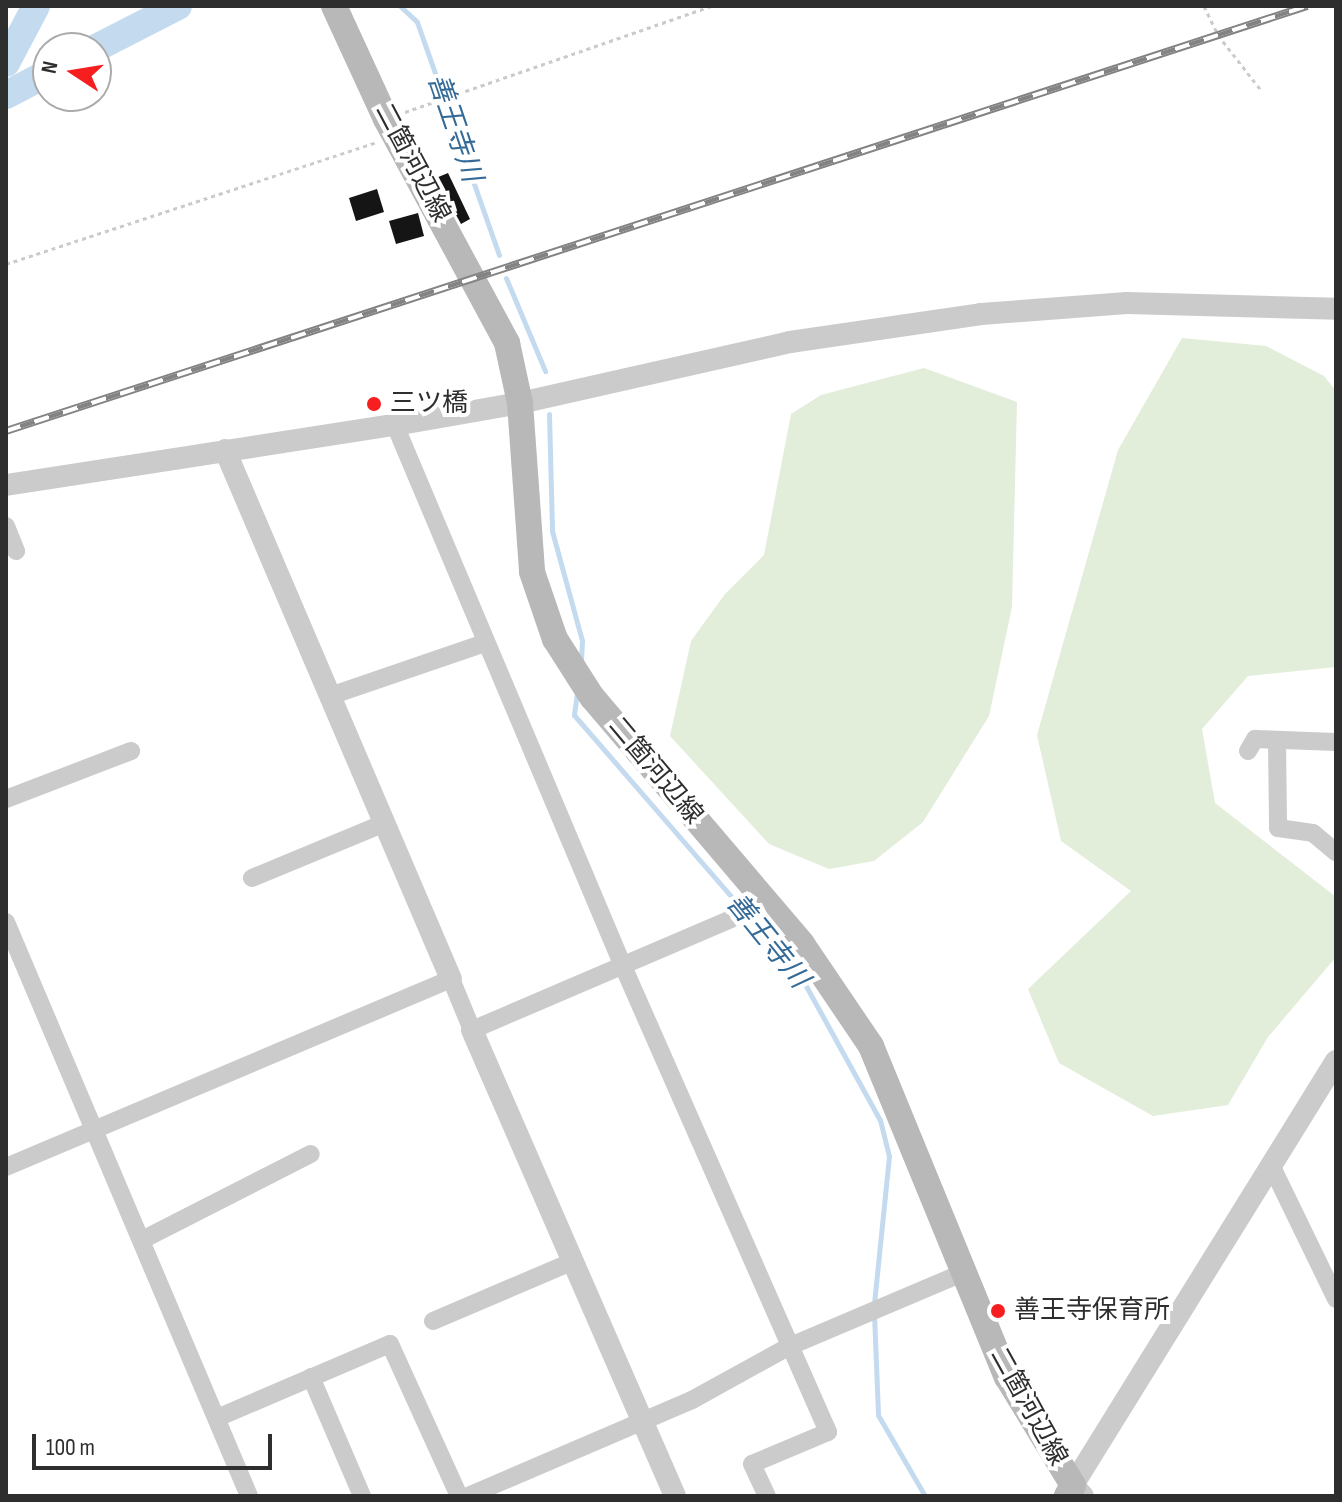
<!DOCTYPE html>
<meta charset="utf-8">
<style>
body{margin:0}
#map{position:relative;width:1342px;height:1502px;overflow:hidden;background:#fff;font-family:"Sofia Sans Condensed","Noto Sans JP",sans-serif}
div>[style]{position:absolute}
[style*='--x']{left:calc(var(--x)*1px);top:calc(var(--y)*1px);width:calc(var(--w)*1px);rotate:calc(var(--a)*1deg)}
.green>*{inset:0;background:#e2edda}
.stream>*{height:5px;margin:-2.5px;padding:0 2.5px;transform-origin:2.5px;border-radius:2.5px;background:#c4dbef}
.river>*{height:28px;margin:-14px;padding:0 14px;transform-origin:14px;border-radius:14px;background:#c4dbef}
.building>*{inset:0;background:#151515}
.path>*{height:3px;margin-top:-1.5px;transform-origin:0;background:repeating-linear-gradient(90deg,#cbcbcb 0 4px,transparent 0 8px)}
.minor>*{height:18px;margin:-9px;padding:0 9px;transform-origin:9px;border-radius:9px;background:#cbcbcb}
.tertiary>*{height:22px;margin:-11px;padding:0 11px;transform-origin:11px;border-radius:11px;background:#cbcbcb}
.secondary>*{height:26px;margin:-13px;padding:0 13px;transform-origin:13px;border-radius:13px;background:#b8b8b8}
.rail>*{height:8px;margin-top:-4px;transform-origin:0;background:repeating-linear-gradient(90deg,#fff 0 15px,#838383 0 30px);box-sizing:border-box;border-block:2px solid #838383}
.dots>*{width:22px;height:22px;translate:-50% -50%;box-sizing:border-box;border:4px solid #fff;border-radius:50%}
span{translate:-50% -50%;white-space:nowrap;text-align:center;line-height:1.15;-webkit-text-stroke:8px #fff;paint-order:stroke}
.street-label{font-size:26px;color:#2e2e2e}
.poi-label{font-size:26px;color:#2e2e2e}
.left{translate:0 -50%;text-align:left}
.water-label{font-size:28px;color:#346a97;font-style:italic}
.frame{position:absolute;inset:0;border:8px solid #2e2e2e;pointer-events:none}
.north{position:absolute;left:32px;top:32px;width:80px;height:80px;box-sizing:border-box;background:#fff;border:2px solid #ababab;border-radius:50%;rotate:282deg;font-size:22px;font-weight:700;line-height:32px;text-align:center;color:#2e2e2e}
.north::after{content:'';display:block;margin:auto;width:28px;height:36px;background:#f61e1f;clip-path:polygon(50% 0,100% 100%,50% 72%,0 100%)}
.scale{position:absolute;left:32px;top:1434px;width:240px;height:36px;box-sizing:border-box;border:4px solid #2e2e2e;border-top:0;padding-left:10px;font-size:24px;line-height:28px;white-space:nowrap;color:#2e2e2e;-webkit-text-stroke:6px #fff;paint-order:stroke}
</style>
<div id="map">
<div class="green">
<div style="clip-path:polygon(1182px 338px,1266px 346px,1324px 376px,1336px 391px,1336px 667px,1248px 676px,1202px 729px,1215px 803px,1336px 897px,1336px 957px,1268px 1037px,1228px 1105px,1153px 1116px,1059px 1063px,1028px 989px,1131px 891px,1061px 841px,1037px 735px,1118px 450px)"></div>
<div style="clip-path:polygon(924px 368px,1017px 402px,1012px 607px,989px 716px,923px 822px,874px 861px,829px 869px,769px 844px,670px 736px,691px 641px,725px 594px,764px 555px,791px 414px,821px 395px)"></div>
</div>
<div class="stream">
<div style="--x:400;--y:6;--w:23;--a:43"></div>
<div style="--x:417;--y:22;--w:247;--a:70.6"></div>
<div style="--x:506;--y:278;--w:101;--a:67.2"></div>
<div style="--x:549;--y:414;--w:117;--a:88.5"></div>
<div style="--x:552;--y:531;--w:114;--a:74.7"></div>
<div style="--x:582;--y:641;--w:22;--a:93"></div>
<div style="--x:577;--y:693;--w:22;--a:98"></div>
<div style="--x:574;--y:715;--w:347;--a:49.1"></div>
<div style="--x:801;--y:977;--w:163;--a:61.1"></div>
<div style="--x:880;--y:1120;--w:37;--a:76"></div>
<div style="--x:889;--y:1156;--w:149;--a:95.8"></div>
<div style="--x:874;--y:1314;--w:101;--a:87.7"></div>
<div style="--x:878;--y:1415;--w:94;--a:59.9"></div>
</div>
<div class="river">
<div style="--x:96;--y:48;--w:92;--a:-27.1"></div>
<div style="--x:6;--y:63;--w:64;--a:-62.2"></div>
<div style="--x:6;--y:95;--w:47;--a:-27.6"></div>
</div>
<div class="building">
<div style="clip-path:polygon(448px 173px,470px 219px,461px 224px,436px 178px)"></div>
<div style="clip-path:polygon(377px 189px,384px 212px,356px 221px,349px 198px)"></div>
<div style="clip-path:polygon(418px 213px,424px 236px,396px 244px,389px 221px)"></div>
</div>
<div class="path">
<div style="--x:1204;--y:6;--w:32;--a:64"></div>
<div style="--x:1218;--y:35;--w:70;--a:52"></div>
<div style="--x:405;--y:112;--w:324;--a:-19.1"></div>
<div style="--x:6;--y:264;--w:390;--a:-18.2"></div>
</div>
<div class="minor">
<div style="--x:395;--y:425;--w:587;--a:67.15"></div>
<div style="--x:623;--y:966;--w:509;--a:66.25"></div>
<div style="--x:828;--y:1432;--w:82;--a:157.2"></div>
<div style="--x:752;--y:1464;--w:35;--a:65"></div>
<div style="--x:6;--y:526;--w:27;--a:68"></div>
<div style="--x:330;--y:696;--w:164;--a:-18.9"></div>
<div style="--x:1277;--y:740;--w:88;--a:89.3"></div>
<div style="--x:1278;--y:828;--w:35;--a:8"></div>
<div style="--x:1313;--y:833;--w:30;--a:40"></div>
<div style="--x:1248;--y:751;--w:14;--a:-60"></div>
<div style="--x:1255;--y:739;--w:81;--a:2.1"></div>
<div style="--x:6;--y:799;--w:134;--a:-21"></div>
<div style="--x:252;--y:878;--w:144;--a:-22.5"></div>
<div style="--x:6;--y:922;--w:623;--a:67.05"></div>
<div style="--x:1271;--y:1165;--w:149;--a:64.1"></div>
<div style="--x:6;--y:1167;--w:483;--a:-22.9"></div>
<div style="--x:451;--y:979;--w:55;--a:67.6"></div>
<div style="--x:472;--y:1030;--w:282;--a:-23.2"></div>
<div style="--x:144;--y:1239;--w:187;--a:-27"></div>
<div style="--x:433;--y:1321;--w:153;--a:-23.1"></div>
<div style="--x:311;--y:1377;--w:129;--a:66.8"></div>
<div style="--x:217;--y:1418;--w:188;--a:-23.2"></div>
<div style="--x:390;--y:1344;--w:167;--a:65.6"></div>
<div style="--x:468;--y:1496;--w:244;--a:-23.2"></div>
<div style="--x:692;--y:1400;--w:110;--a:-28.9"></div>
<div style="--x:788;--y:1347;--w:189;--a:-23"></div>
</div>
<div class="tertiary">
<div style="--x:225;--y:450;--w:575;--a:66.87"></div>
<div style="--x:6;--y:485;--w:394;--a:-8.8"></div>
<div style="--x:395;--y:425;--w:127;--a:-10"></div>
<div style="--x:520;--y:403;--w:277;--a:-12.7"></div>
<div style="--x:790;--y:342;--w:193;--a:-8.3"></div>
<div style="--x:981;--y:314;--w:146;--a:-4.3"></div>
<div style="--x:1127;--y:303;--w:209;--a:1.6"></div>
<div style="--x:472;--y:1030;--w:508;--a:66.46"></div>
<div style="--x:1083;--y:1496;--w:15;--a:-132"></div>
<div style="--x:1073;--y:1485;--w:499;--a:-58.2"></div>
</div>
<div class="secondary">
<div style="--x:334;--y:6;--w:124;--a:65.3"></div>
<div style="--x:386;--y:119;--w:255;--a:61.6"></div>
<div style="--x:507;--y:343;--w:61;--a:77.8"></div>
<div style="--x:520;--y:403;--w:169;--a:85.9"></div>
<div style="--x:532;--y:572;--w:71;--a:71.1"></div>
<div style="--x:555;--y:639;--w:69;--a:57.5"></div>
<div style="--x:592;--y:697;--w:324;--a:49.6"></div>
<div style="--x:802;--y:944;--w:123;--a:55.9"></div>
<div style="--x:871;--y:1046;--w:358;--a:67.7"></div>
<div style="--x:1007;--y:1377;--w:127;--a:58.6"></div>
<div style="--x:1073;--y:1485;--w:13;--a:119"></div>
</div>
<div class="rail">
<div style="--x:6;--y:431;--w:1369;--a:-18.09"></div>
</div>
<div class="dots">
<div style="left:374px;top:404px;background:#f61e1f"></div>
<div style="left:998px;top:1311px;background:#f61e1f"></div>
</div>
<div class="street-label">
<span style="left:412px;top:163px;rotate:62deg">二箇河辺線</span>
<span style="left:655px;top:771px;rotate:50deg">二箇河辺線</span>
<span style="left:1028px;top:1407px;rotate:61deg">二箇河辺線</span>
</div>
<div class="poi-label">
<span class="left" style="left:390px;top:404px">三ツ橋</span>
<span class="left" style="left:1014px;top:1311px">善王寺保育所</span>
</div>
<div class="water-label">
<span style="left:454px;top:128px;rotate:71deg">善王寺川</span>
<span style="left:767px;top:941px;rotate:51deg">善王寺川</span>
</div>
<div class="frame"></div>
<div class="north">N</div>
<div class="scale">100 m</div>
</div>
